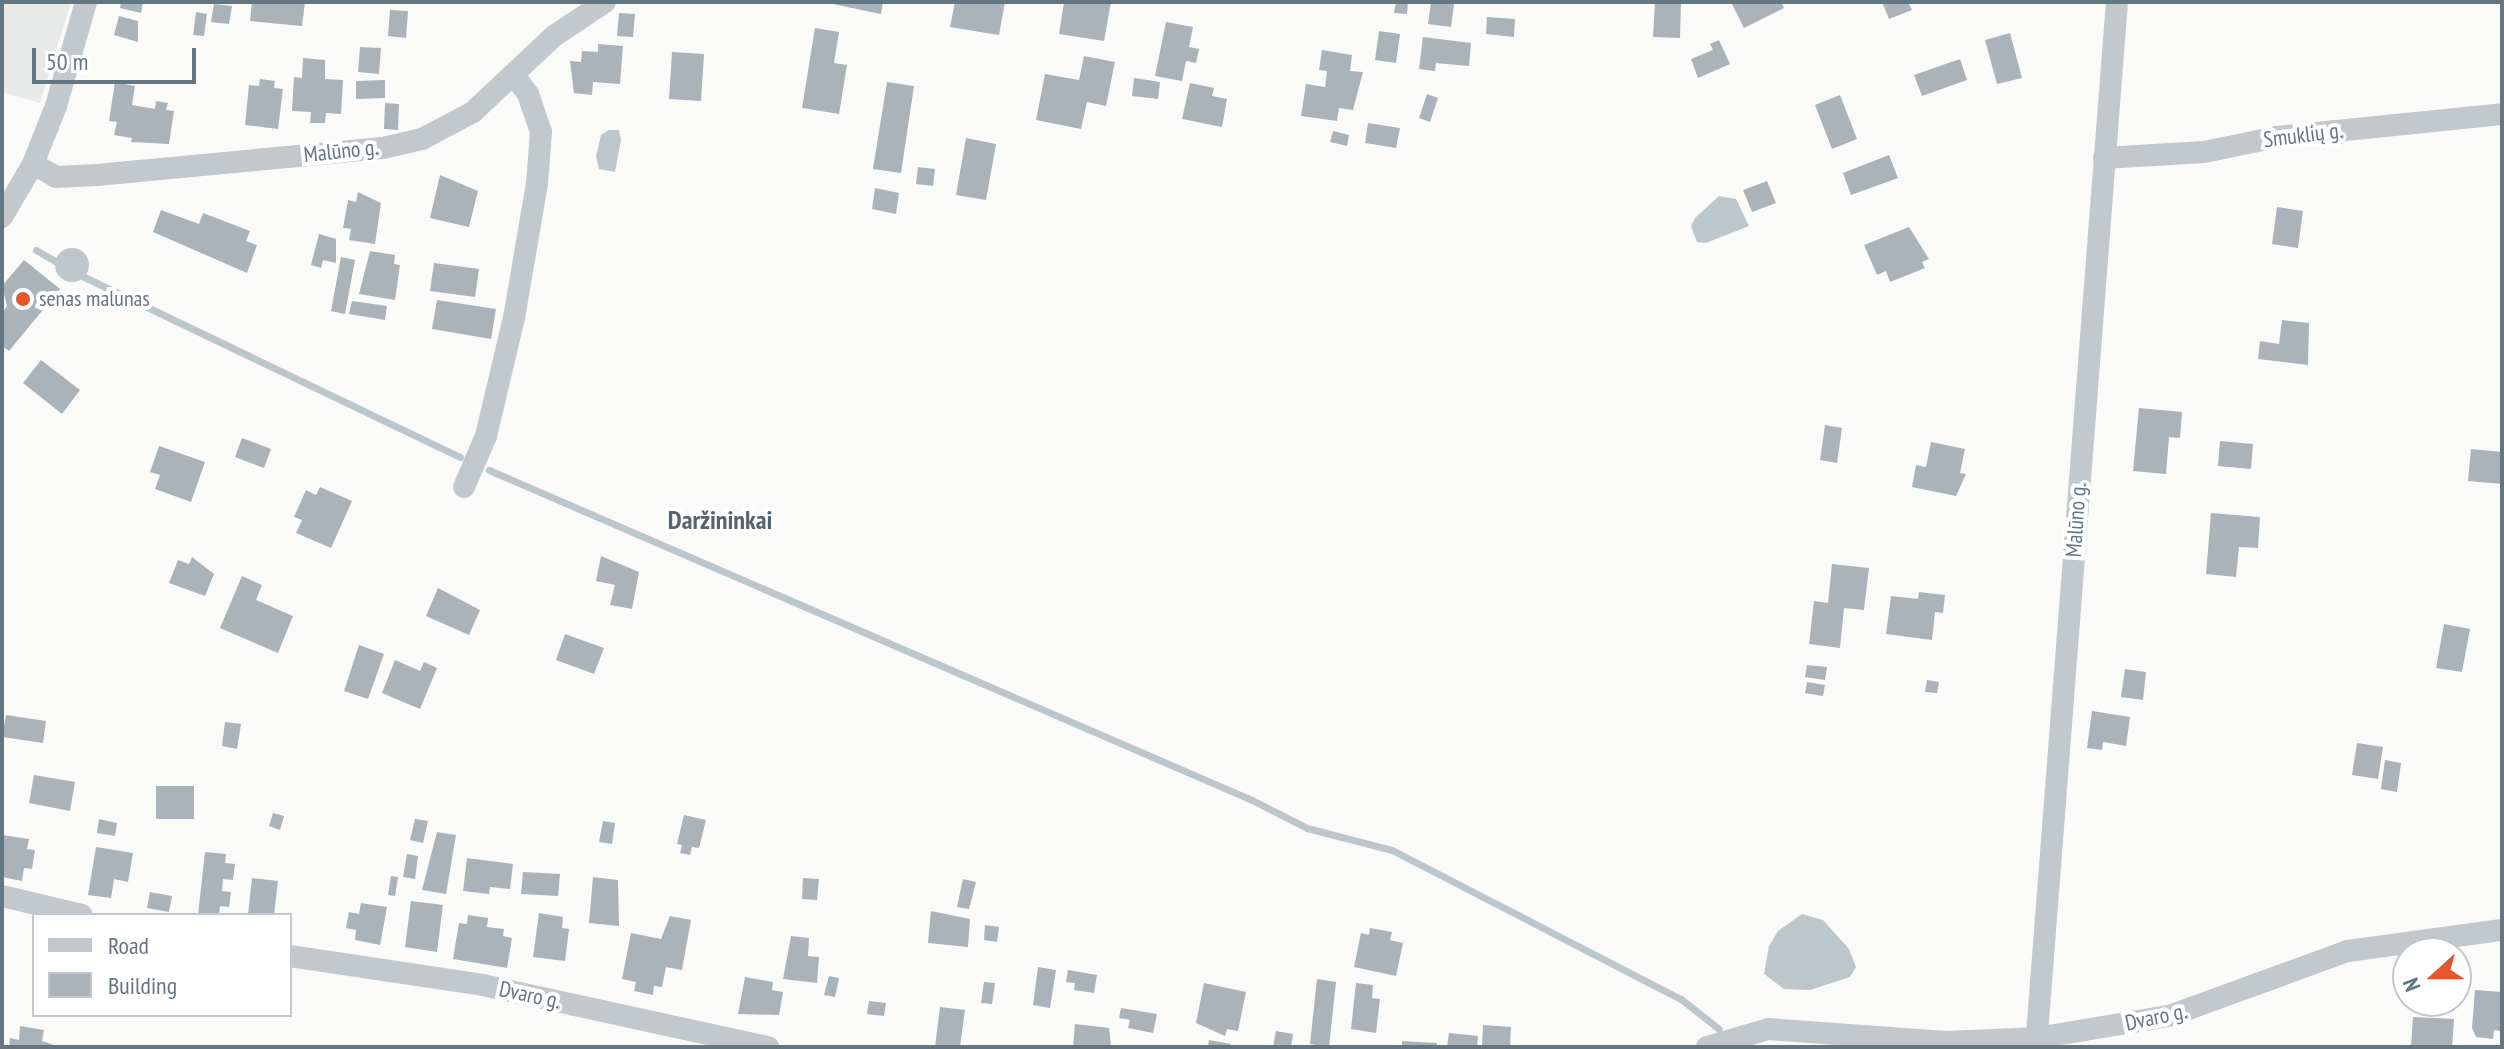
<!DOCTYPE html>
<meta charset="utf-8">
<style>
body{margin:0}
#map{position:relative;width:2504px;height:1049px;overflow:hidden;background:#fafaf8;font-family:"PT Sans Narrow",sans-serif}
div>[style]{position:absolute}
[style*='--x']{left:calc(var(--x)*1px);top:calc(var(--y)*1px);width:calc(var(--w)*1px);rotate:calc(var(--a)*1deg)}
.built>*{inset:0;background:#e8e9e9}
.water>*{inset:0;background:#bbc7cb}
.round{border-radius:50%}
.stream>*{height:7px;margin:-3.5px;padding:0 3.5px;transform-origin:3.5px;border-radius:3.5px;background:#bbc7cb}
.building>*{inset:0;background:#aab3b9}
.street>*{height:22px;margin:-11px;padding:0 11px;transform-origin:11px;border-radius:11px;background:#c3c8cc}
.dots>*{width:22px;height:22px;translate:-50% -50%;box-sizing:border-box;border:4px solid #fff;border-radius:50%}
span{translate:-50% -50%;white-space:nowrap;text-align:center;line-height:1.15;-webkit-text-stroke:8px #fff;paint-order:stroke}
.street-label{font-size:22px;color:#657683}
.poi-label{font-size:22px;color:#657683}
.left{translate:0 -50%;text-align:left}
.quarter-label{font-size:26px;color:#57646e;font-weight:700}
.frame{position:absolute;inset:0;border:4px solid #657683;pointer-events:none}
.legend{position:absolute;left:32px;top:913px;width:260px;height:104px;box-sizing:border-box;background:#fff;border:2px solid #c1c8cd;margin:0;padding:10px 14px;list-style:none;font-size:24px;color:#657683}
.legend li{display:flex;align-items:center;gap:16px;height:40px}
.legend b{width:40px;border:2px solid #c1c8cd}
.north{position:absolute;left:2392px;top:937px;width:80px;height:80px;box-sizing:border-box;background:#fff;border:2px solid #c1c8cd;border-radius:50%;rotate:249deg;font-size:22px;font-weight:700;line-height:32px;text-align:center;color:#657683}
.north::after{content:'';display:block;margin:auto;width:28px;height:36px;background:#e4572e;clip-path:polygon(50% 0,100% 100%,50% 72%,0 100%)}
.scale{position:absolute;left:32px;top:48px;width:164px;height:36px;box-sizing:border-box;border:4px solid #657683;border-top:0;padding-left:10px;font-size:24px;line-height:28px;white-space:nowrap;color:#657683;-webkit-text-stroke:6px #fff;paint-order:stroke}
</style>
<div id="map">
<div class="built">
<div style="clip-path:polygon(2px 2px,71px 2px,40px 103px,2px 92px)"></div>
</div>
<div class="water">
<div style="clip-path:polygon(609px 130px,619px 130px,621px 140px,615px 172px,599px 169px,596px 156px,601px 135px)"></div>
<div style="clip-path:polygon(1719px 196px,1736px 199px,1749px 226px,1706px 243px,1697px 242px,1691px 226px,1695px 218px)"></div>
<div class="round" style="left:55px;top:248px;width:34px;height:34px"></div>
<div style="clip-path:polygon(1802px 914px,1823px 920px,1849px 949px,1856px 967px,1850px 977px,1810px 990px,1784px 989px,1764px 974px,1769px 946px,1778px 931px)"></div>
</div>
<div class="stream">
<div style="--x:36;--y:250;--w:30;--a:30"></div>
<div style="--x:76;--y:273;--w:426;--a:25.6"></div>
<div style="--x:489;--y:470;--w:831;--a:23.39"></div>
<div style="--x:1252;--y:800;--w:62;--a:27"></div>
<div style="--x:1307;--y:828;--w:88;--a:14.5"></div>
<div style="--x:1392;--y:850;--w:325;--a:27.3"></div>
<div style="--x:1681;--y:999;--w:48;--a:38.3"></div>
</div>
<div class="building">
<div style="clip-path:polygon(121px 2px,143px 2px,141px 13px,120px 8px)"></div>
<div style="clip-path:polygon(252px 2px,305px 2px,302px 26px,250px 21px)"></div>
<div style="clip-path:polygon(823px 2px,883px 2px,881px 14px)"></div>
<div style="clip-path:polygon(955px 2px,1005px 2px,999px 35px,950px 27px)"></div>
<div style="clip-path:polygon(1064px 2px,1111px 2px,1104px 41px,1059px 34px)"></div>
<div style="clip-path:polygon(1396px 2px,1408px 2px,1407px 14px,1394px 13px)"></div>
<div style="clip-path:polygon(1431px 2px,1454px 4px,1451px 27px,1428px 24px)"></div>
<div style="clip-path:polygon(1655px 2px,1681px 2px,1680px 38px,1653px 37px)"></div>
<div style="clip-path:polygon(1731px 2px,1781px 2px,1784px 8px,1744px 28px)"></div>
<div style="clip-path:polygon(1882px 2px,1908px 2px,1912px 10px,1889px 19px)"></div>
<div style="clip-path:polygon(214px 4px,232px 6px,229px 24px,211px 22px)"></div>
<div style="clip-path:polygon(390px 10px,408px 11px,406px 38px,388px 36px)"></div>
<div style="clip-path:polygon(196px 12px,207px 14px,204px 36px,193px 35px)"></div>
<div style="clip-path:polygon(619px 13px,635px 14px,633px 37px,617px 36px)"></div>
<div style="clip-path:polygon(119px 16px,138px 21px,138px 42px,114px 35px)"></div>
<div style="clip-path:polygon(1487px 17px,1515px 19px,1514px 37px,1486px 34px)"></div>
<div style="clip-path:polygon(1166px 22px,1193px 27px,1189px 47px,1199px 49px,1196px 63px,1186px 61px,1182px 81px,1155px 76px)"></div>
<div style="clip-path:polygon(815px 28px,839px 32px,834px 63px,847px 65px,839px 114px,802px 108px)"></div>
<div style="clip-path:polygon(1379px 31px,1400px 34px,1396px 63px,1375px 60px)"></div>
<div style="clip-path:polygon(2010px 33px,2022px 78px,1997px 84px,1985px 40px)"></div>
<div style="clip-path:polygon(1423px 37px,1471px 43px,1469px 66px,1436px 63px,1435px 71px,1419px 69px)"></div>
<div style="clip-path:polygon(1719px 40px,1730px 64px,1698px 78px,1691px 59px,1713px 50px,1710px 44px)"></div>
<div style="clip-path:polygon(598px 44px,623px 46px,620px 84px,593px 82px,592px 95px,574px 93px,570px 61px,581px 62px,582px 51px,598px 52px)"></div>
<div style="clip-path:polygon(360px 47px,381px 48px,379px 74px,358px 72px)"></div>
<div style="clip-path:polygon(1322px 50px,1352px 55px,1350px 71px,1363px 72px,1353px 110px,1339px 108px,1337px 121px,1301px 116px,1306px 84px,1325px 87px,1327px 71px,1319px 70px)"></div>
<div style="clip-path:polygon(672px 52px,704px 54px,701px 101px,669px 99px)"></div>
<div style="clip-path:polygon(1084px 56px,1115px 62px,1106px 106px,1087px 102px,1081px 129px,1036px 120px,1045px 74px,1079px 80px)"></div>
<div style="clip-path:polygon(303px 58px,325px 60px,325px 79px,343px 80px,341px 114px,326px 113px,325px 123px,310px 123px,311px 112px,292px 111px,294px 77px,302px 78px)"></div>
<div style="clip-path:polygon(1960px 59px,1967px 80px,1922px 96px,1914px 75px)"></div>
<div style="clip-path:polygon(1134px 78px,1160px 82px,1158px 99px,1132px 96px)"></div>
<div style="clip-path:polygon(260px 79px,275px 81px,274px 88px,283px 89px,278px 129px,245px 125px,249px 85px,259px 86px)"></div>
<div style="clip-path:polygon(385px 80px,385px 98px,356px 99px,356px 81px)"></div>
<div style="clip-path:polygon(115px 82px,135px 86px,132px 105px,155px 109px,156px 101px,168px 103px,166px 110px,174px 111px,169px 144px,131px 142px,132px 138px,114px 135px,117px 122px,109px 121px)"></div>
<div style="clip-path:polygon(887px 82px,914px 86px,901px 173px,873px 169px)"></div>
<div style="clip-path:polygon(1190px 83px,1214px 88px,1212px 96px,1227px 99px,1222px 127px,1182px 119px)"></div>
<div style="clip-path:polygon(1427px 94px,1438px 98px,1430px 122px,1419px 118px)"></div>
<div style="clip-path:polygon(1840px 95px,1857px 139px,1832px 149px,1815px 105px)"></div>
<div style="clip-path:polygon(385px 103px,399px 104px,398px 130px,384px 129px)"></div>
<div style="clip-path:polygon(1368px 123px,1400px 128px,1396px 148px,1365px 143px)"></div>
<div style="clip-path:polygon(1333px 131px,1349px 135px,1347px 146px,1330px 142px)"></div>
<div style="clip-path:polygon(966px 138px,996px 144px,986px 200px,956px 195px)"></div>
<div style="clip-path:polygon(1889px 155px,1898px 178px,1851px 195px,1843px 173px)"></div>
<div style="clip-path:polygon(918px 167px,935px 169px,933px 186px,916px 184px)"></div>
<div style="clip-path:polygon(440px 175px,478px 191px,469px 227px,430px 218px)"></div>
<div style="clip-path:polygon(1767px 181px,1776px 203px,1752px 212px,1743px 190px)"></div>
<div style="clip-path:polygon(875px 188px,899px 193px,896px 214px,872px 209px)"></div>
<div style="clip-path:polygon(358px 192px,381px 203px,375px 244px,349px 240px,351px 229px,343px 228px,348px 200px,356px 202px)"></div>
<div style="clip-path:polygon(2277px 207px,2303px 211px,2298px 248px,2272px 244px)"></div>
<div style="clip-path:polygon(161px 210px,199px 224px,203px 213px,250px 231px,246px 241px,257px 245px,247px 273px,153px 232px)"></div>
<div style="clip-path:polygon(1909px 227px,1929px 259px,1922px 262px,1925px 268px,1890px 282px,1886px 271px,1877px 275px,1864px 245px)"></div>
<div style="clip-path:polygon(319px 234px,336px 239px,336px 263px,323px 260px,321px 268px,311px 265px)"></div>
<div style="clip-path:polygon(370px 251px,395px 255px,394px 264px,400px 265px,395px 300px,359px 294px)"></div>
<div style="clip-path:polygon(341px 257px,355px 260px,345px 314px,331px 311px)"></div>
<div style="clip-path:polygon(24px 260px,60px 289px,9px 351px,2px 346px,2px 313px,7px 306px,2px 286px)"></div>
<div style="clip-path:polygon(434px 263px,479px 269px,475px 297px,430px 291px)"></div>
<div style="clip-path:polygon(437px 300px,496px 309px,491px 339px,432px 329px)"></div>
<div style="clip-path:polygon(352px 301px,387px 306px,385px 320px,349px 314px)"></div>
<div style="clip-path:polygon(2282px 320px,2309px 323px,2308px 365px,2258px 359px,2260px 341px,2279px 344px)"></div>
<div style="clip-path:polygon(41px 360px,80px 390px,62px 414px,23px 383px)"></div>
<div style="clip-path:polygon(2139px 408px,2182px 412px,2180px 438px,2169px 437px,2166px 474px,2133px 471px)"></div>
<div style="clip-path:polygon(1825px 425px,1842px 428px,1837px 463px,1820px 460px)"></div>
<div style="clip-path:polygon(242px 438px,271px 449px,264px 468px,235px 457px)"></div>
<div style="clip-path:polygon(2220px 441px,2253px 444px,2251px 469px,2218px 466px)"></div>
<div style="clip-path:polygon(1931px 442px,1965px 449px,1960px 473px,1966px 474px,1956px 496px,1912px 487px,1916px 465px,1926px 467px)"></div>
<div style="clip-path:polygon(159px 446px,205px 462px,191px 502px,155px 489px,160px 475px,150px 472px)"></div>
<div style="clip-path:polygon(2471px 449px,2502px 452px,2502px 484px,2468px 481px)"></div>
<div style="clip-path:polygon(320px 487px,352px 501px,331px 548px,296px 533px,302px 520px,294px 517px,306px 490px,316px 495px)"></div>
<div style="clip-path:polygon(2211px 513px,2260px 517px,2258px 548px,2239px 547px,2236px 577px,2206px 574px)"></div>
<div style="clip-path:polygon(601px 556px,639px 572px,632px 609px,610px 605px,615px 585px,596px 581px)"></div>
<div style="clip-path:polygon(192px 557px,214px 574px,205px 596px,169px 583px,178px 560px,189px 564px)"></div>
<div style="clip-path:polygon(1832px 564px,1869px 568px,1864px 610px,1844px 608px,1840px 648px,1809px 644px,1814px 601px,1828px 603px)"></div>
<div style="clip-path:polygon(242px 576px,262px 585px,256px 600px,293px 616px,278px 653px,220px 628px)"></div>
<div style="clip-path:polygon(438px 588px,480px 610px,469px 635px,426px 616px)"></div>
<div style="clip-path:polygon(1919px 592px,1945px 595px,1943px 613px,1935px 612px,1932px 640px,1886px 634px,1891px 596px,1918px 599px)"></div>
<div style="clip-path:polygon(2444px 624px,2470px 629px,2462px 672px,2436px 668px)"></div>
<div style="clip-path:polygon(565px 634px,604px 648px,594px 674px,556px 660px)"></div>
<div style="clip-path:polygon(359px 645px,384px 654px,368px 699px,344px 691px)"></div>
<div style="clip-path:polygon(395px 660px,420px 671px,424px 662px,437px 668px,420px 709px,382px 693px)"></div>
<div style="clip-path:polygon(1807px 665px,1827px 667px,1825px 680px,1805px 677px)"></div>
<div style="clip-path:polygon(2125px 669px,2146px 672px,2143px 700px,2121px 697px)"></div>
<div style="clip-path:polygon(1927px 680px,1939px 682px,1937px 693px,1925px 692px)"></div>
<div style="clip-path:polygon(1807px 682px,1825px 685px,1823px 696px,1805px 693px)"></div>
<div style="clip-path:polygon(2092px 711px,2130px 717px,2126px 746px,2103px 742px,2102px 750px,2087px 748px)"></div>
<div style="clip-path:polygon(6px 715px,46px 721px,43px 743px,2px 737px)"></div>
<div style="clip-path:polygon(225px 722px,241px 724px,237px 749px,222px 746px)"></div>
<div style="clip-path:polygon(2357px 743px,2383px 747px,2378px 779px,2352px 775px)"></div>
<div style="clip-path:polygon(2385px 760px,2401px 763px,2397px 792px,2381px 789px)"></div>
<div style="clip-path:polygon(34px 775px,75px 782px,70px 811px,29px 803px)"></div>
<div style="clip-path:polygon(156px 786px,194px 786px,194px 819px,156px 819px)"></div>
<div style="clip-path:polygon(273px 813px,284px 816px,280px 830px,269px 826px)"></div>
<div style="clip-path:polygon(684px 815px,706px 820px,699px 848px,692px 847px,690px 855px,680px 853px,682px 845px,677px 844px)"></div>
<div style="clip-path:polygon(99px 819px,117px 823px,115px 836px,97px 833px)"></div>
<div style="clip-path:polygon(415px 819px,428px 821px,423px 843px,410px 840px)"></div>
<div style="clip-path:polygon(603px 821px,615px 823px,612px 844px,599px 842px)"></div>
<div style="clip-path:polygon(437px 832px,456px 835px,446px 894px,422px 890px)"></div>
<div style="clip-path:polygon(2px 835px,29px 839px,27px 849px,35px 850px,32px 869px,24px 868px,22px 881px,2px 877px)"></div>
<div style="clip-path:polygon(96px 847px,133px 853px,128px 882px,114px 879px,111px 898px,88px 895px)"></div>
<div style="clip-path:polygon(205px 852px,226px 854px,225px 863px,235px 864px,233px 880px,223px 879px,222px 891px,231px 892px,229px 907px,220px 906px,219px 915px,198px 915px)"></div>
<div style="clip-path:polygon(407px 854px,418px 856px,415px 879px,403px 877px)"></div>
<div style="clip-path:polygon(467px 858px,513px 864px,510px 889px,490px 887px,489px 894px,463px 891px)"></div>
<div style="clip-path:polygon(523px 872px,560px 874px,558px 896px,521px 894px)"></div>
<div style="clip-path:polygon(391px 876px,398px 877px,395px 896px,388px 895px)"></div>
<div style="clip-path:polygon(593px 877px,618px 880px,619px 926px,589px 923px)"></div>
<div style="clip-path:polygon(252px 878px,278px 881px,274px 915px,248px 915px)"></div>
<div style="clip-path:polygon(803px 878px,819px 879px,817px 900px,802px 899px)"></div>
<div style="clip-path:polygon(963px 879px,976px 882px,969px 909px,957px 907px)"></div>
<div style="clip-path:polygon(150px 892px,172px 896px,169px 912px,147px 908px)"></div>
<div style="clip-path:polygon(411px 901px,443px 905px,437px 952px,405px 947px)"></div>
<div style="clip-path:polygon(361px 903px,387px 907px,380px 945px,355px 940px,356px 930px,346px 928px,349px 912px,359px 914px)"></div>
<div style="clip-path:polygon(931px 911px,970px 919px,968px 947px,928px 943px)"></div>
<div style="clip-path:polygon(539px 913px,563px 917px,562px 928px,569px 929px,565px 961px,533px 957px)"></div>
<div style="clip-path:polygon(468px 915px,488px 918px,487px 927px,504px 929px,503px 936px,512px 938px,507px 968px,453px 959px,459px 923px,467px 924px)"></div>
<div style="clip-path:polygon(670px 916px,691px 920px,682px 970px,666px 967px,662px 987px,654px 986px,653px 995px,634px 991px,636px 982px,622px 979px,631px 933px,661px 939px)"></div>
<div style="clip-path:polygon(985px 925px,999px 927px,997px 942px,984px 940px)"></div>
<div style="clip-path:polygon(1370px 928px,1392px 932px,1390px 940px,1403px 943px,1396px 976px,1354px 967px,1361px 933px,1369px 935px)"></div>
<div style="clip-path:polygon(791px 936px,809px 938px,808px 956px,819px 957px,817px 983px,783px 979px)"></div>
<div style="clip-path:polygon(1038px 967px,1056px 970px,1050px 1008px,1033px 1005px)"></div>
<div style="clip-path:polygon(1068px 970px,1097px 975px,1094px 993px,1074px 990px,1075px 983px,1066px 982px)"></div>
<div style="clip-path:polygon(829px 976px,839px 978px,835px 997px,824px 995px)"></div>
<div style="clip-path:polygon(745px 977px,773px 982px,772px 990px,783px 992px,779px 1015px,738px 1014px)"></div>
<div style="clip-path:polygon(1317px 979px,1336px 982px,1329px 1047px,1310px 1044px)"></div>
<div style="clip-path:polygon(984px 982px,995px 983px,992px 1004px,981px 1003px)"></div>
<div style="clip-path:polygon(1204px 983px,1246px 992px,1238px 1031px,1227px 1029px,1225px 1036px,1196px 1023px)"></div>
<div style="clip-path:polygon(1356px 983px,1373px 985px,1372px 998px,1380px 999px,1376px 1033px,1351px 1029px)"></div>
<div style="clip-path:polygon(2475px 990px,2502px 992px,2500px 1031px,2494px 1030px,2493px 1039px,2476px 1037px,2472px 1028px)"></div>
<div style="clip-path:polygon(869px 1001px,886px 1003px,884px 1016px,867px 1014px)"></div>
<div style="clip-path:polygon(940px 1007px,965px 1010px,960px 1047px,935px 1047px)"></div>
<div style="clip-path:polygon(1121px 1008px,1157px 1014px,1153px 1033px,1128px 1028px,1130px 1020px,1119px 1018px)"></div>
<div style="clip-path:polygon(2413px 1017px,2454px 1019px,2452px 1047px,2411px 1047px)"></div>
<div style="clip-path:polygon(1075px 1024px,1109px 1028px,1111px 1046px,1073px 1047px)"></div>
<div style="clip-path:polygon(1483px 1025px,1511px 1027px,1510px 1047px,1482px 1047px)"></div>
<div style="clip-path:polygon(20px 1026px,44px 1030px,42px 1041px,60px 1047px,9px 1047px,10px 1038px,19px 1040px)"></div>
<div style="clip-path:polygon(1276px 1031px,1293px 1034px,1291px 1047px,1273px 1047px)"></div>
<div style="clip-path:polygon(1449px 1033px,1478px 1036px,1477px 1047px,1447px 1047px)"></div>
<div style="clip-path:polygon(1209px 1040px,1231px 1044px,1231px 1047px,1208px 1047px)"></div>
<div style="clip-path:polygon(1402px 1041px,1437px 1043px,1437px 1047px,1402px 1047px)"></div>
</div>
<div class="street">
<div style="--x:2104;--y:158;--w:100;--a:-3.4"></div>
<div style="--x:2204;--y:152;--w:75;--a:-11.6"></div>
<div style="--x:2277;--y:137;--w:226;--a:-5.8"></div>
<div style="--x:33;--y:164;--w:26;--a:29"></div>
<div style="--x:56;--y:177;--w:41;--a:-2.8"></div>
<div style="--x:97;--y:175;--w:287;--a:-5.4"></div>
<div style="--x:383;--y:148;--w:40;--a:-13"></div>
<div style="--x:422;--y:139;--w:58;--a:-27.9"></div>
<div style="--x:473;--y:112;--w:111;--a:-43.2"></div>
<div style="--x:554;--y:36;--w:61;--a:-33.7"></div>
<div style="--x:2;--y:217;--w:61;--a:-59.7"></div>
<div style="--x:33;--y:164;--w:62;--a:-68.4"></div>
<div style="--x:56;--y:106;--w:108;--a:-73.9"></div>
<div style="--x:464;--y:487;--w:56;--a:-66.7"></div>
<div style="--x:486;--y:436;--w:121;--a:-76.7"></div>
<div style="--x:514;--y:318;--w:136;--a:-80.3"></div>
<div style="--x:537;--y:184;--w:52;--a:-85.6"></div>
<div style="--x:541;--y:132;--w:40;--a:-108.9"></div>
<div style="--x:528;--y:94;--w:21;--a:-127"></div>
<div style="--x:2;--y:896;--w:82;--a:13.4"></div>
<div style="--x:290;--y:956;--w:195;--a:8.5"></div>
<div style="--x:483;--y:985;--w:292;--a:12.3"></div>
<div style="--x:1707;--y:1047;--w:64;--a:-16.4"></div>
<div style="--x:1768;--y:1029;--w:178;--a:4.2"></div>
<div style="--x:1946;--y:1042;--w:91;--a:-2.5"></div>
<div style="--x:2037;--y:1038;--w:134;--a:-9.5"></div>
<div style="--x:2169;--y:1016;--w:190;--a:-20"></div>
<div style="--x:2348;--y:951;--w:155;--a:-7.8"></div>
<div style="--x:2036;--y:1047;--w:1048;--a:-85.57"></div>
</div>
<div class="dots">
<div style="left:23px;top:299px;background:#e4572e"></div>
</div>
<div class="street-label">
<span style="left:2303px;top:135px;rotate:-7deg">Smuklių g.</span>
<span style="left:341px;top:151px;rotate:-6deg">Malūno g.</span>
<span style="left:2076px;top:520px;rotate:-86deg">Malūno g.</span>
<span style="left:530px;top:995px;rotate:12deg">Dvaro g.</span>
<span style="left:2156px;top:1017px;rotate:-12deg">Dvaro g.</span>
</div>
<div class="poi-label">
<span class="left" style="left:39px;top:299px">senas malunas</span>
</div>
<div class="quarter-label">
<span style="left:720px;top:520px">Daržininkai</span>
</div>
<div class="frame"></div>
<ul class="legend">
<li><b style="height:10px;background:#c3c8cc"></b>Road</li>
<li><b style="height:22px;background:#aab3b9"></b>Building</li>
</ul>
<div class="north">N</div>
<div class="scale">50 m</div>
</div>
